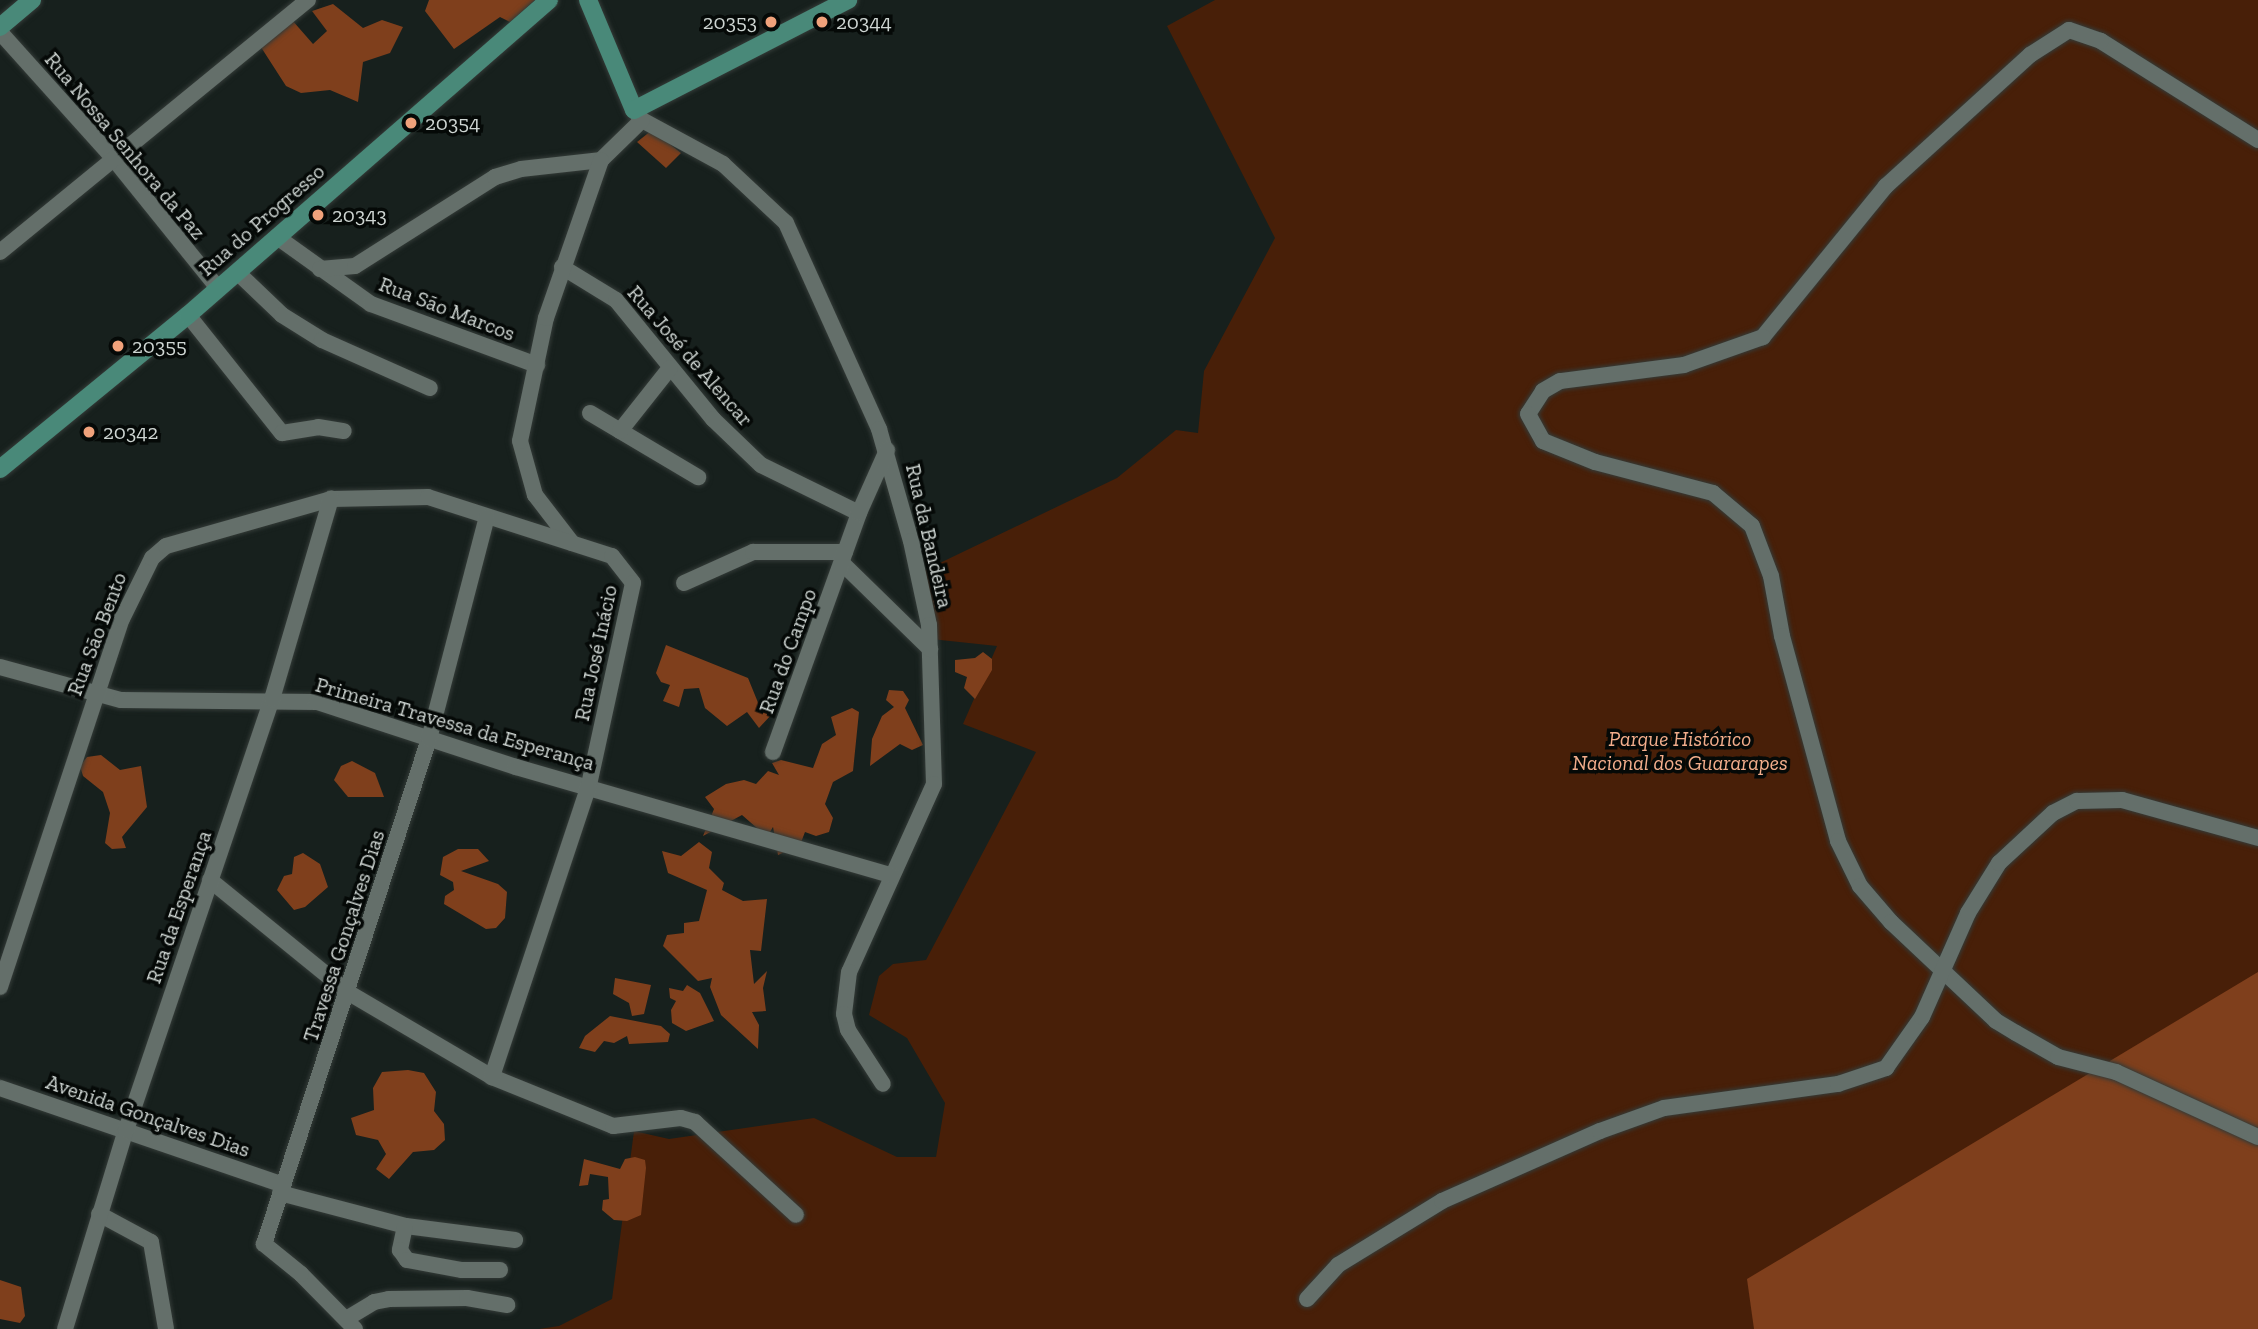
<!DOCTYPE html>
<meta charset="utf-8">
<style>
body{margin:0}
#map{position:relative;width:2258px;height:1329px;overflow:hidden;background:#17201d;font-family:"Zilla Slab",serif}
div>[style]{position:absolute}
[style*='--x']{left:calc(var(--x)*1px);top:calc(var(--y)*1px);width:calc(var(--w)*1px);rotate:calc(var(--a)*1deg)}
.green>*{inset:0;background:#481f08}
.forest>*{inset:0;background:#7f3f1c}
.roads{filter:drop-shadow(0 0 2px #343b38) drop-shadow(0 0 2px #343b38)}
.street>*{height:16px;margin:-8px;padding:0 8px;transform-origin:8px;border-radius:8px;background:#646f6a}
.secondary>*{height:18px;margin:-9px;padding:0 9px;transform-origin:9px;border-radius:9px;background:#498979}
.dots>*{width:19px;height:19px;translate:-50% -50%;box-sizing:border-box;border:4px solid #050907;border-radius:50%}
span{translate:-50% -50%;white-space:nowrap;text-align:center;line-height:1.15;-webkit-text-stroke:7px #050907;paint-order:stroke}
.poi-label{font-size:21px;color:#ced5d2}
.right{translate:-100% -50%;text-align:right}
.left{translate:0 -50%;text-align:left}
.street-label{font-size:21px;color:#ced5d2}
.park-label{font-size:21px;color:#f3ae8c;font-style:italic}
</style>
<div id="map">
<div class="green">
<div style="clip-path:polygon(1215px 0,2258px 0,2258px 1329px,539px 1329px,559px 1326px,612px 1299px,634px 1131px,669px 1139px,814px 1118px,897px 1157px,936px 1157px,945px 1103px,907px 1038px,869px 1015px,879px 976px,893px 964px,926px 960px,1036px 752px,963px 724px,997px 646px,931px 639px,921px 572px,1117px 478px,1176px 430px,1198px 433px,1204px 371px,1275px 238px,1167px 26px)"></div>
</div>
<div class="forest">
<div style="clip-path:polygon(429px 0,535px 0,510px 22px,500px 17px,454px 49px,425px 11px)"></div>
<div style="clip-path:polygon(333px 4px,363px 28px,382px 20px,403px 27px,390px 53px,363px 62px,358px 102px,330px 90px,301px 93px,286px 86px,257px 41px,292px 20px,313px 44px,327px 31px,312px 11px)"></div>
<div style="clip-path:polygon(652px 130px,681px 153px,666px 168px,637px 142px)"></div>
<div style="clip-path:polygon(666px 645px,748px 678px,759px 705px,772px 714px,759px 728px,747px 712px,727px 726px,705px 708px,699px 688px,684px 689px,679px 707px,663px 701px,670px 685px,661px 682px,656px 673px)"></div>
<div style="clip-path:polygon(983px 652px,992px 659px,992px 670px,975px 699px,964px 688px,967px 677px,955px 672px,955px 660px,975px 658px)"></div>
<div style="clip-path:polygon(889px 690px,903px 691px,909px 700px,905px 708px,923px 745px,912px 750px,900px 744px,870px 766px,872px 739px,882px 716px,894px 707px,886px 700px)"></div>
<div style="clip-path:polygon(852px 708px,859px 712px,853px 771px,833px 782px,825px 804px,833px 818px,829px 832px,816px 836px,805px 832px,800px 845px,778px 855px,773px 827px,767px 837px,742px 815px,703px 836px,714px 809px,705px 797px,726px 784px,744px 780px,756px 784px,768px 771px,779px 775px,772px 763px,781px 760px,813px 768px,822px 744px,836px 735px,831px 717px)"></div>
<div style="clip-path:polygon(101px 755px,120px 770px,141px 766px,147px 807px,122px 837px,126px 848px,112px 849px,105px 843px,110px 813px,103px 792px,83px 776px,80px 766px,87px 757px)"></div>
<div style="clip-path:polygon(352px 761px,375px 773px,384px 797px,348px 797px,334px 780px,341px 766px)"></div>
<div style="clip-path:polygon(699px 842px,712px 852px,709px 868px,724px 883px,722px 890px,743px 901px,767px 899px,761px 951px,750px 950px,754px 984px,767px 971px,763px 988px,766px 1011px,752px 1012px,759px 1025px,758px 1049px,721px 1015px,710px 987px,712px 978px,698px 981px,663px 946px,667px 935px,684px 933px,684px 923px,699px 921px,707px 890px,668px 873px,662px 851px,681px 856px)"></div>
<div style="clip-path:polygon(458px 849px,478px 849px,489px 861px,461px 871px,498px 884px,507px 892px,505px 918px,496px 928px,486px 929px,444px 904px,445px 896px,454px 890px,453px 882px,440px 875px,443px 857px)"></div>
<div style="clip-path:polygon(303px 853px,320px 864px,328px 887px,305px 907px,294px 910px,277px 890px,284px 876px,292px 874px,294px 857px)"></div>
<div style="clip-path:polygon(2258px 972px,2258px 1329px,1754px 1329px,1747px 1279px)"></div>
<div style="clip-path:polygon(615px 978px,651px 985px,644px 1014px,632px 1016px,629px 1003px,613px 994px)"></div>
<div style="clip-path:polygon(687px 985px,700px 993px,714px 1021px,686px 1031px,672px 1023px,671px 1010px,676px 1001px,670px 998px,669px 988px,683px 991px)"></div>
<div style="clip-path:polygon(610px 1016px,661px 1026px,670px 1034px,668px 1042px,629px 1044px,627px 1036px,614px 1043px,604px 1041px,595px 1052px,579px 1048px,585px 1036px)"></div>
<div style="clip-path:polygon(408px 1070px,424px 1073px,436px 1092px,434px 1111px,444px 1124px,445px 1140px,434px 1150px,413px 1152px,389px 1179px,376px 1169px,386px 1154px,378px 1140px,356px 1135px,351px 1118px,374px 1110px,373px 1088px,382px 1072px)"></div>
<div style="clip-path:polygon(635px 1157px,645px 1160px,646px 1168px,641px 1215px,627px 1221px,614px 1220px,602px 1210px,603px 1200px,609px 1199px,608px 1177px,590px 1174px,588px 1185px,579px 1186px,584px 1159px,620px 1169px,625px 1159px)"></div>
<div style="clip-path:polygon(0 1280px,21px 1287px,25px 1316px,20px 1323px,0 1319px)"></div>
</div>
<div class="roads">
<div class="street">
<div style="--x:0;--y:32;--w:169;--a:48.1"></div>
<div style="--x:113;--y:158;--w:167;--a:51.1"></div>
<div style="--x:634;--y:110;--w:13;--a:51"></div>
<div style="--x:642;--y:120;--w:92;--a:28.5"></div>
<div style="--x:723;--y:164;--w:86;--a:43.1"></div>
<div style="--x:786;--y:223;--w:226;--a:65.7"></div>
<div style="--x:879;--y:429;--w:116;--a:74.1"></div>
<div style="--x:911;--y:541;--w:86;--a:77.9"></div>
<div style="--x:929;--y:625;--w:159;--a:88.2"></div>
<div style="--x:934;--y:784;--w:206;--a:114.3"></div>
<div style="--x:849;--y:972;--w:42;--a:96.8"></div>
<div style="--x:844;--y:1014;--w:16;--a:76"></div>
<div style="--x:848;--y:1030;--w:64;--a:57.1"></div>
<div style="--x:2258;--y:140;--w:186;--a:-147.8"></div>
<div style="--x:2101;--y:41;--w:34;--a:-161"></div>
<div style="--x:2069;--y:30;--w:46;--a:147.3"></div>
<div style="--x:2030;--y:55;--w:195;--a:137.7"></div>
<div style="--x:1886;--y:186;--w:195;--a:129.2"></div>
<div style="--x:1763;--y:337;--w:84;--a:160.5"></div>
<div style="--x:1684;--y:365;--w:125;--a:172.6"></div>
<div style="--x:1560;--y:381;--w:20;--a:150"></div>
<div style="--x:1543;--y:391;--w:27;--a:123"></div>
<div style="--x:1528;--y:414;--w:31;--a:61"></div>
<div style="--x:1543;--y:441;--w:56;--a:22"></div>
<div style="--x:1595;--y:462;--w:122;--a:14.7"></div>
<div style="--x:1713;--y:493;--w:51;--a:40.2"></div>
<div style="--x:1752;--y:526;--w:53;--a:69.2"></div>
<div style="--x:1771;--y:576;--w:61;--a:79.6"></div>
<div style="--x:1782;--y:636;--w:213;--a:74.7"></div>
<div style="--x:1838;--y:841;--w:50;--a:63.9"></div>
<div style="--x:1860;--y:886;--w:48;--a:49.3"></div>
<div style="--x:1891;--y:922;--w:144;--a:43.3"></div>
<div style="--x:1996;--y:1021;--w:23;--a:31"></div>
<div style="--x:2016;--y:1033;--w:48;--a:29.7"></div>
<div style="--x:2058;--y:1057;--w:60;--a:14.5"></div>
<div style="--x:2116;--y:1072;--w:156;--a:24.6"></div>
<div style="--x:277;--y:237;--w:115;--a:35.5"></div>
<div style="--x:371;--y:304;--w:177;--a:20.2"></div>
<div style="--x:0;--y:252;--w:398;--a:-39.3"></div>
<div style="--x:562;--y:267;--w:63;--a:31.4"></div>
<div style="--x:616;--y:300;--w:154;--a:50.8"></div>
<div style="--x:713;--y:419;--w:66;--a:43.8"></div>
<div style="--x:761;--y:465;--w:109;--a:26.1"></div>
<div style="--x:320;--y:269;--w:35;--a:-5"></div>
<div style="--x:355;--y:266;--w:166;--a:-32.4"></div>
<div style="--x:495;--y:177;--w:27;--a:-17"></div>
<div style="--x:521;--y:169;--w:81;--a:-6.4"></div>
<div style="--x:601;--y:160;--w:57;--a:-44.3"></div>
<div style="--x:237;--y:272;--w:62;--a:43.7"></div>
<div style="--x:282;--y:315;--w:47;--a:32"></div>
<div style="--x:322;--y:340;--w:118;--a:24"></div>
<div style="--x:188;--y:315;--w:151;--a:51.5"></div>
<div style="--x:282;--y:433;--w:36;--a:-9"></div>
<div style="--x:318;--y:427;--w:26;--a:9"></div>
<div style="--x:590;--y:413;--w:126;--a:30.7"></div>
<div style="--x:620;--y:431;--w:80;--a:-51.6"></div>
<div style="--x:572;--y:543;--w:61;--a:-127.6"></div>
<div style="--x:535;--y:495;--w:56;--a:-105.5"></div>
<div style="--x:520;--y:441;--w:126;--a:-78.1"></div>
<div style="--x:546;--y:318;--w:167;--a:-70.8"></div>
<div style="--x:843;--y:564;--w:122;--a:44.3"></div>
<div style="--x:684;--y:583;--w:76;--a:-24.2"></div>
<div style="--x:753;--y:552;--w:92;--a:0"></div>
<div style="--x:0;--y:667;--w:125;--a:15.3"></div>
<div style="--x:121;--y:700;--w:196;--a:0.6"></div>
<div style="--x:317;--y:702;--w:209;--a:18.1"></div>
<div style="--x:516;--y:767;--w:390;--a:16.1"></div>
<div style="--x:773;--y:752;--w:254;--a:-70.2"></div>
<div style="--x:859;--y:513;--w:69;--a:-66"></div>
<div style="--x:210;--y:880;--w:179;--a:39.1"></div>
<div style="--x:349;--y:993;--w:166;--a:30.4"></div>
<div style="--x:492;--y:1077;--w:131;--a:22"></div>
<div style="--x:613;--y:1126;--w:68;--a:-6.7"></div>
<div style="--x:681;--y:1118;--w:15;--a:16"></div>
<div style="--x:695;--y:1122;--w:137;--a:42.6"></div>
<div style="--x:0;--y:987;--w:388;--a:-71.7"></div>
<div style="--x:122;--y:619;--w:68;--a:-63.8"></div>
<div style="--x:152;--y:558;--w:18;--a:-41"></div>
<div style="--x:166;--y:546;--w:172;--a:-15.9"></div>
<div style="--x:331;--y:499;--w:97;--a:-1.2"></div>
<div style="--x:428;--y:497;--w:193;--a:17.8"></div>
<div style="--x:612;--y:556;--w:34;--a:52"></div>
<div style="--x:633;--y:583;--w:207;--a:102.3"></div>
<div style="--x:589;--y:785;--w:308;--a:108.4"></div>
<div style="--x:0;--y:1088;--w:299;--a:18.9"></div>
<div style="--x:280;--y:1193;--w:130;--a:14.7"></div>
<div style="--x:406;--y:1226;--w:110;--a:7.3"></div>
<div style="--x:99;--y:1214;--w:59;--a:28.3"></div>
<div style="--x:151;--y:1242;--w:88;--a:80.2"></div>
<div style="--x:405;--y:1226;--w:25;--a:102"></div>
<div style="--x:400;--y:1250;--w:12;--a:55"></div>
<div style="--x:407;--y:1260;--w:56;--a:10.3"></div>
<div style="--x:462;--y:1270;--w:38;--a:0"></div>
<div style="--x:1307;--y:1299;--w:46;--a:-47.6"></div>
<div style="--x:1338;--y:1265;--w:122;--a:-31.6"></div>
<div style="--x:1442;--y:1201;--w:173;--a:-23.9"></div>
<div style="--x:1600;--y:1131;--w:68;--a:-19.8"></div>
<div style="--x:1664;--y:1108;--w:176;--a:-7.9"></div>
<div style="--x:1838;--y:1084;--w:51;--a:-18.4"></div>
<div style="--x:1886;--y:1068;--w:62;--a:-54.8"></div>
<div style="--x:1922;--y:1017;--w:114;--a:-66.1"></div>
<div style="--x:1968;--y:913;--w:59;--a:-58.2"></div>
<div style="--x:1999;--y:863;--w:74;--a:-42.8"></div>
<div style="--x:2053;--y:813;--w:27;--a:-27"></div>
<div style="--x:2077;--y:801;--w:45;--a:-1.3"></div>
<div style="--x:2122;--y:800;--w:141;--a:15.6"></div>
<div style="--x:346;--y:1319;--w:33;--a:-31"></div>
<div style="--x:374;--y:1302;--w:15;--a:-11"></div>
<div style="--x:389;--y:1299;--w:78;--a:-0.7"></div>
<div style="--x:467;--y:1298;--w:41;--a:9.9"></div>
<div style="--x:65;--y:1329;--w:208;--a:-73"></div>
<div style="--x:126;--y:1130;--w:455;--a:-71.3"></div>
<div style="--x:272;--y:699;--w:209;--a:-73.6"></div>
<div style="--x:355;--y:1329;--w:77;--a:-134.5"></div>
<div style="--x:301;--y:1274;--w:48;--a:-141"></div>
<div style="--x:264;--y:1244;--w:531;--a:-71.91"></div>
<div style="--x:429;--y:739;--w:229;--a:-75.4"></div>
</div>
<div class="secondary">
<div style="--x:588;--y:0;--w:119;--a:67.3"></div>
<div style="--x:634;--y:110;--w:241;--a:-27.2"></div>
<div style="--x:0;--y:27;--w:42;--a:-40.2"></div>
<div style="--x:0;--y:469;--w:243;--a:-39.3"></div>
<div style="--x:188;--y:315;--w:479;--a:-41.1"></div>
</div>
</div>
<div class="dots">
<div style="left:771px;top:22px;background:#f0a27b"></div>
<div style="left:822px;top:22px;background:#f0a27b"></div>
<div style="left:411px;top:123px;background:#f0a27b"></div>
<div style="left:318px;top:215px;background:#f0a27b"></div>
<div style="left:118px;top:346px;background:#f0a27b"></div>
<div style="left:89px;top:432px;background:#f0a27b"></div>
</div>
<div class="poi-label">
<span class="right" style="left:757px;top:22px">20353</span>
<span class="left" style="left:836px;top:22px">20344</span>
<span class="left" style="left:425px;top:123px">20354</span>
<span class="left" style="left:332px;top:215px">20343</span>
<span class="left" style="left:132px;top:346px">20355</span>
<span class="left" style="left:103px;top:432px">20342</span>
</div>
<div class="street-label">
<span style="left:125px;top:146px;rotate:50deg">Rua Nossa Senhora da Paz</span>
<span style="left:262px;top:220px;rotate:-41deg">Rua do Progresso</span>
<span style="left:447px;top:309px;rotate:21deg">Rua São Marcos</span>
<span style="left:690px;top:356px;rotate:49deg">Rua José de Alencar</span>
<span style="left:929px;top:536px;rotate:77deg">Rua da Bandeira</span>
<span style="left:97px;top:634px;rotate:-69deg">Rua São Bento</span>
<span style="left:788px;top:651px;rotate:-70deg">Rua do Campo</span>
<span style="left:596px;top:653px;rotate:-78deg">Rua José Inácio</span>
<span style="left:455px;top:724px;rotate:16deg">Primeira Travessa da Esperança</span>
<span style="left:179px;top:907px;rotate:-71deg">Rua da Esperança</span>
<span style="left:344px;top:936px;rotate:-72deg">Travessa Gonçalves Dias</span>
<span style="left:148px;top:1116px;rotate:19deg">Avenida Gonçalves Dias</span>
</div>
<div class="park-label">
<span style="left:1680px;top:751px">Parque Histórico<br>Nacional dos Guararapes</span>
</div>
</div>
